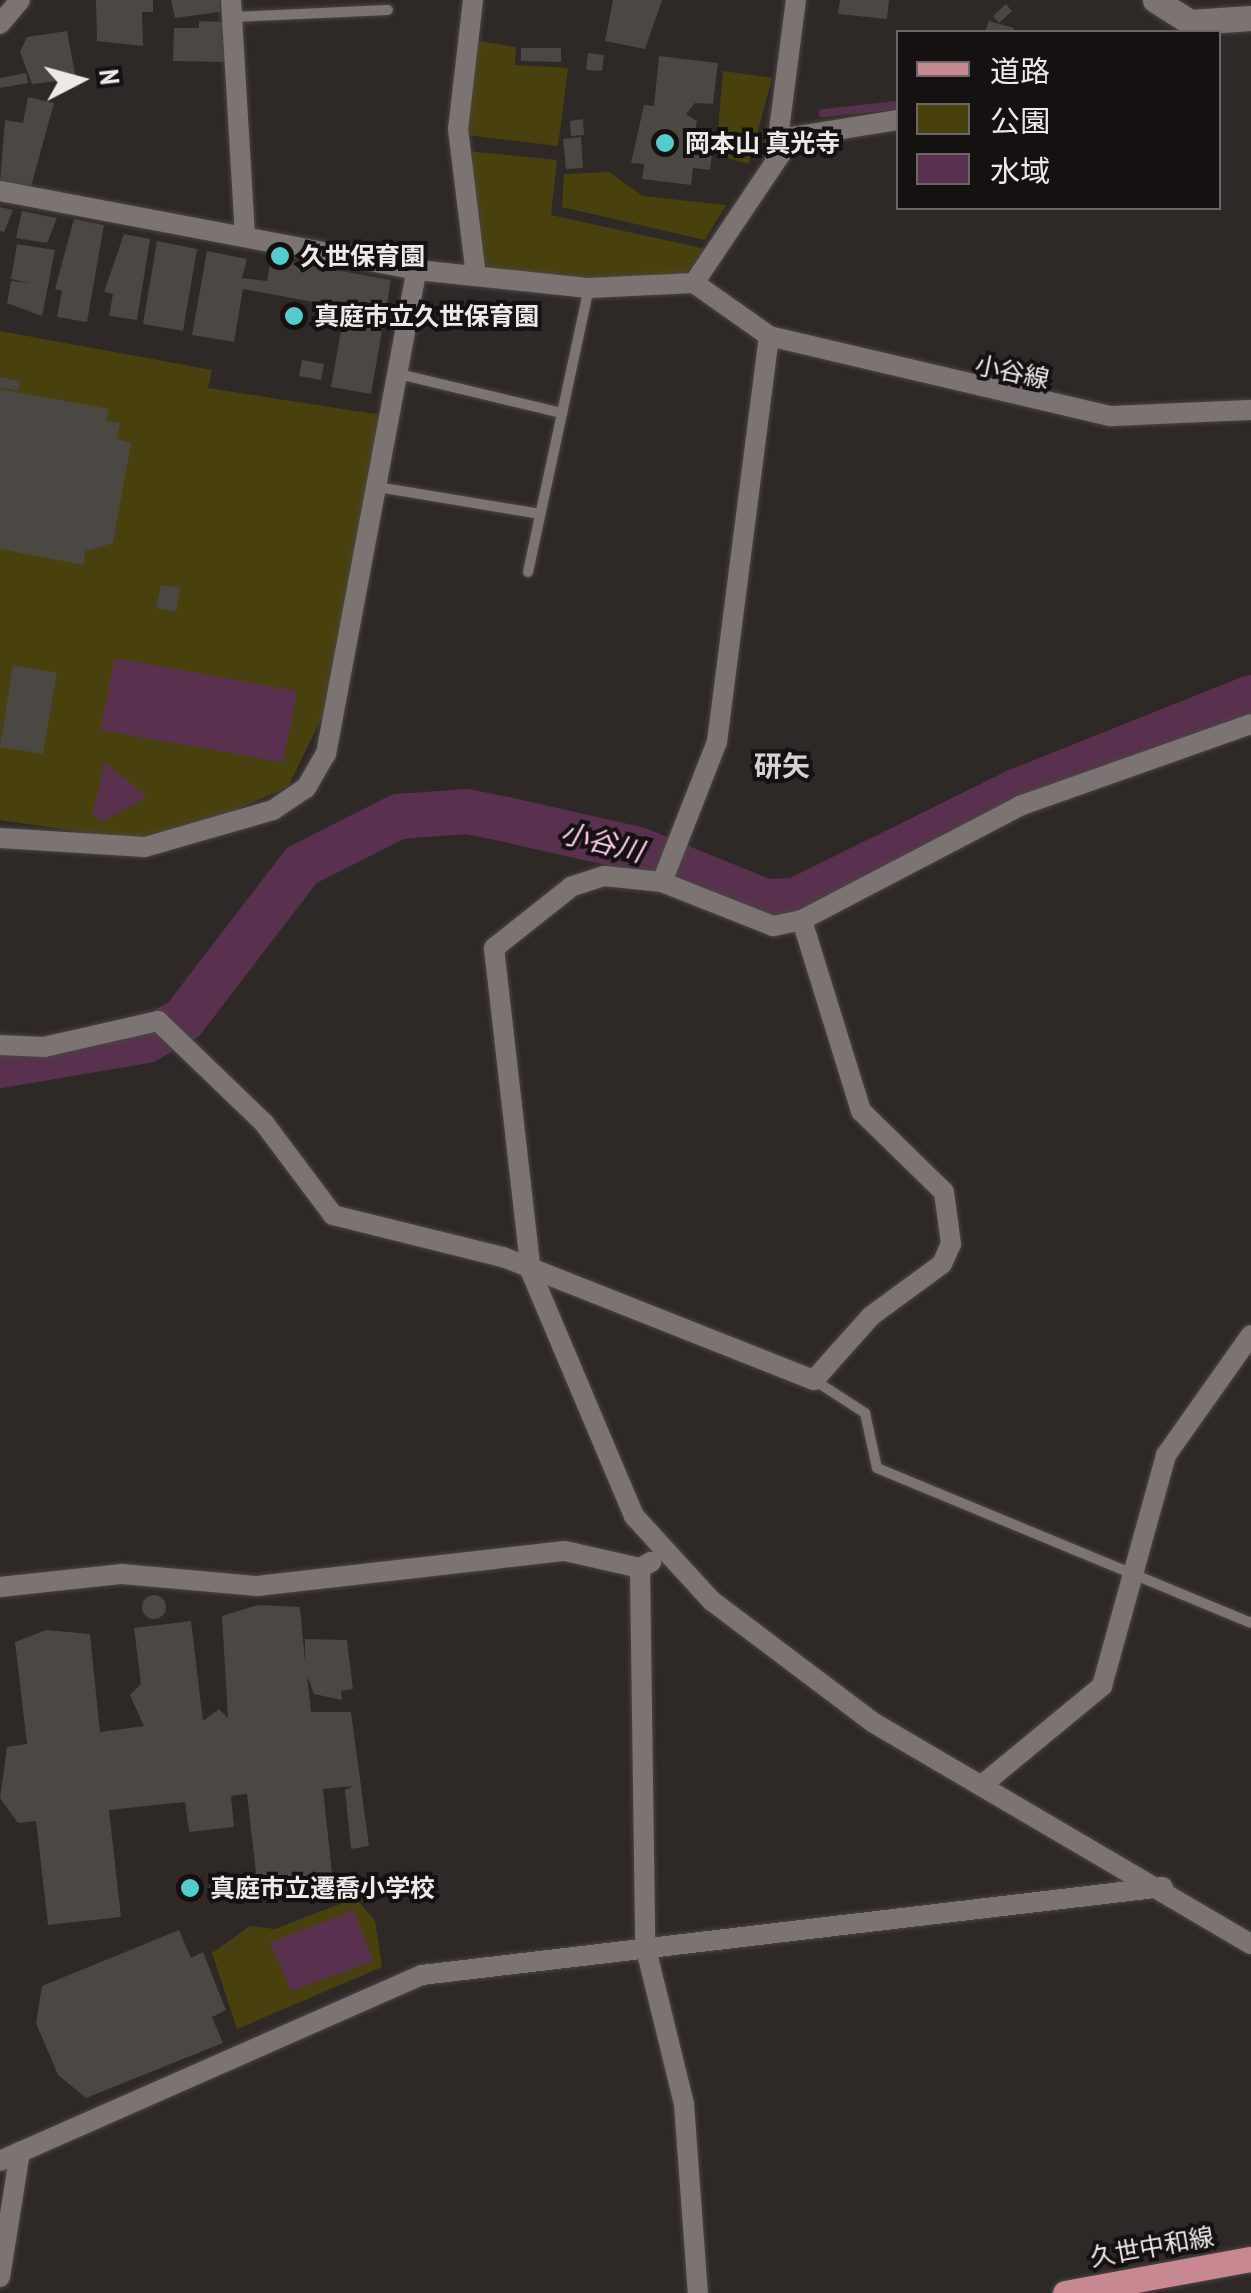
<!DOCTYPE html>
<meta charset="utf-8">
<style>
body{margin:0}
#map{position:relative;width:1251px;height:2293px;overflow:hidden;background:#2e2826;font-family:"PT Sans Narrow","Noto Sans JP",sans-serif}
div>[style]{position:absolute}
[style*='--x']{left:calc(var(--x)*1px);top:calc(var(--y)*1px);width:calc(var(--w)*1px);rotate:calc(var(--a)*1deg)}
.green>*{inset:0;background:#49410d}
.water>*{inset:0;background:#59314e}
.stream>*{height:8px;margin:-4px;padding:0 4px;transform-origin:4px;border-radius:4px;background:#59314e}
.river>*{height:45px;margin:-22.5px;padding:0 22.5px;transform-origin:22.5px;border-radius:22.5px;background:#59314e}
.building>*{inset:0;background:#4b4742}
.round{border-radius:50%}
.roads{filter:drop-shadow(0 0 2px #4a4543) drop-shadow(0 0 2px #4a4543)}
.service>*{height:10px;margin:-5px;padding:0 5px;transform-origin:5px;border-radius:5px;background:#7b7472}
.minor>*{height:20px;margin:-10px;padding:0 10px;transform-origin:10px;border-radius:10px;background:#7b7472}
.tertiary>*{height:25px;margin:-12.5px;padding:0 12.5px;transform-origin:12.5px;border-radius:12.5px;background:#7b7472}
.primary>*{height:25px;margin:-12.5px;padding:0 12.5px;transform-origin:12.5px;border-radius:12.5px;background:#c88892}
.dots>*{width:28px;height:28px;translate:-50% -50%;box-sizing:border-box;border:5px solid #141110;border-radius:50%}
span{translate:-50% -50%;white-space:nowrap;text-align:center;line-height:1.15;-webkit-text-stroke:8px #141110;paint-order:stroke}
.poi-label{font-size:25px;color:#ede9e7;font-weight:700}
.left{translate:0 -50%;text-align:left}
.street-label{font-size:25px;color:#ede9e7}
.neighbourhood-label{font-size:28px;color:#d9d1cf;font-weight:700}
.water-label{font-size:28px;color:#ffc7ee;font-style:italic}
.legend{position:absolute;left:896px;top:30px;width:325px;height:180px;box-sizing:border-box;background:#141110;border:2px solid #6b6766;margin:0;padding:12px 18px;list-style:none;font-size:30px;color:#ede9e7}
.legend li{display:flex;align-items:center;gap:20px;height:50px}
.legend b{width:50px;border:2px solid #6b6766}
.north{position:absolute;left:30px;top:30px;width:100px;height:100px;-webkit-text-stroke:8px #141110;paint-order:stroke;rotate:84deg;font-size:28px;font-weight:700;line-height:40px;text-align:center;color:#ede9e7}
.north::after{content:'';display:block;margin:auto;width:35px;height:45px;background:#ede9e7;clip-path:polygon(50% 0,100% 100%,50% 72%,0 100%)}
</style>
<div id="map">
<div class="green">
<div style="clip-path:polygon(474px 40px,516px 47px,515px 65px,568px 68px,558px 146px,465px 135px)"></div>
<div style="clip-path:polygon(723px 71px,772px 78px,749px 164px,716px 155px)"></div>
<div style="clip-path:polygon(467px 151px,557px 160px,551px 215px,706px 249px,684px 275px,577px 281px,486px 266px)"></div>
<div style="clip-path:polygon(609px 172px,643px 196px,726px 205px,705px 240px,562px 207px,564px 174px)"></div>
<div style="clip-path:polygon(0 331px,212px 370px,208px 388px,382px 415px,327px 707px,288px 787px,207px 822px,132px 839px,0 820px)"></div>
<div style="clip-path:polygon(355px 1898px,375px 1920px,382px 1967px,237px 2029px,212px 1953px,250px 1926px,275px 1929px)"></div>
</div>
<div class="water">
<div style="clip-path:polygon(115px 658px,297px 691px,283px 762px,100px 730px)"></div>
<div style="clip-path:polygon(105px 762px,147px 797px,103px 821px,92px 815px)"></div>
<div style="clip-path:polygon(354px 1910px,373px 1961px,291px 1991px,270px 1942px)"></div>
</div>
<div class="stream">
<div style="--x:823;--y:113;--w:75;--a:-6.1"></div>
</div>
<div class="river">
<div style="--x:0;--y:1065;--w:148;--a:-9.7"></div>
<div style="--x:146;--y:1040;--w:43;--a:-29.6"></div>
<div style="--x:183;--y:1019;--w:194;--a:-52.5"></div>
<div style="--x:301;--y:865;--w:109;--a:-26.8"></div>
<div style="--x:398;--y:816;--w:68;--a:-4.2"></div>
<div style="--x:466;--y:811;--w:41;--a:11.3"></div>
<div style="--x:506;--y:819;--w:135;--a:12.8"></div>
<div style="--x:638;--y:849;--w:137;--a:22.3"></div>
<div style="--x:765;--y:901;--w:30;--a:-2"></div>
<div style="--x:795;--y:900;--w:249;--a:-26.3"></div>
<div style="--x:1018;--y:790;--w:251;--a:-21.8"></div>
</div>
<div class="building">
<div style="clip-path:polygon(96px 0,153px 0,153px 12px,142px 12px,143px 46px,97px 41px)"></div>
<div style="clip-path:polygon(171px 0,220px 0,220px 12px,175px 18px)"></div>
<div style="clip-path:polygon(613px 0,662px 0,645px 49px,605px 41px)"></div>
<div style="clip-path:polygon(840px 0,889px 0,887px 19px,838px 14px)"></div>
<div style="clip-path:polygon(1006px 4px,1012px 11px,999px 23px,993px 16px)"></div>
<div style="clip-path:polygon(199px 21px,225px 22px,226px 62px,173px 61px,174px 28px,199px 28px)"></div>
<div style="clip-path:polygon(989px 21px,1014px 28px,1013px 32px,985px 32px)"></div>
<div style="clip-path:polygon(67px 31px,76px 79px,32px 84px,20px 52px,27px 37px)"></div>
<div style="clip-path:polygon(521px 48px,561px 48px,561px 62px,521px 61px)"></div>
<div style="clip-path:polygon(588px 53px,604px 55px,602px 71px,586px 70px)"></div>
<div style="clip-path:polygon(659px 56px,718px 63px,713px 104px,695px 103px,686px 114px,697px 121px,695px 134px,714px 136px,710px 170px,693px 168px,691px 185px,642px 179px,644px 164px,631px 163px,644px 105px,654px 106px)"></div>
<div style="clip-path:polygon(26px 73px,28px 83px,0 88px,0 78px)"></div>
<div style="clip-path:polygon(28px 97px,54px 103px,30px 190px,0 184px,5px 120px,23px 123px)"></div>
<div style="clip-path:polygon(583px 119px,584px 135px,571px 136px,570px 121px)"></div>
<div style="clip-path:polygon(581px 137px,583px 168px,566px 169px,563px 139px)"></div>
<div style="clip-path:polygon(0 207px,13px 210px,4px 232px,0 231px)"></div>
<div style="clip-path:polygon(22px 211px,57px 218px,47px 243px,16px 238px)"></div>
<div style="clip-path:polygon(74px 219px,104px 225px,87px 322px,57px 317px,62px 291px,55px 289px)"></div>
<div style="clip-path:polygon(124px 234px,150px 239px,137px 320px,109px 316px,113px 294px,104px 292px)"></div>
<div style="clip-path:polygon(157px 241px,197px 249px,183px 331px,143px 324px)"></div>
<div style="clip-path:polygon(17px 244px,55px 250px,42px 316px,7px 303px,11px 281px,30px 283px,11px 279px)"></div>
<div style="clip-path:polygon(207px 251px,247px 259px,242px 278px,267px 281px,271px 258px,391px 280px,371px 394px,331px 387px,345px 308px,243px 289px,234px 342px,192px 335px)"></div>
<div style="clip-path:polygon(302px 360px,324px 364px,321px 380px,299px 376px)"></div>
<div style="clip-path:polygon(0 377px,20px 381px,18px 391px,0 387px)"></div>
<div style="clip-path:polygon(0 389px,109px 409px,106px 421px,120px 423px,117px 439px,131px 443px,113px 543px,85px 551px,84px 565px,0 549px)"></div>
<div style="clip-path:polygon(161px 585px,180px 588px,176px 612px,156px 608px)"></div>
<div style="clip-path:polygon(13px 665px,57px 673px,43px 754px,0 747px)"></div>
<div class="round" style="left:142px;top:1595px;width:24px;height:24px"></div>
<div style="clip-path:polygon(258px 1605px,300px 1607px,305px 1662px,305px 1639px,347px 1640px,353px 1689px,341px 1691px,342px 1700px,314px 1694px,307px 1675px,311px 1712px,351px 1712px,369px 1846px,351px 1849px,345px 1790px,353px 1786px,323px 1789px,334px 1892px,259px 1900px,247px 1794px,231px 1796px,234px 1827px,189px 1832px,185px 1802px,109px 1810px,121px 1917px,48px 1925px,36px 1821px,18px 1823px,0 1798px,7px 1747px,27px 1744px,15px 1642px,46px 1630px,90px 1634px,100px 1732px,144px 1726px,130px 1695px,141px 1684px,134px 1628px,191px 1621px,203px 1721px,219px 1709px,228px 1718px,222px 1616px)"></div>
<div style="clip-path:polygon(179px 1930px,191px 1958px,203px 1952px,226px 2010px,212px 2017px,223px 2043px,86px 2098px,58px 2075px,36px 2023px,42px 1986px)"></div>
</div>
<div class="roads">
<div class="service">
<div style="--x:233;--y:17;--w:155;--a:-2.6"></div>
<div style="--x:399;--y:374;--w:168;--a:13.5"></div>
<div style="--x:377;--y:487;--w:165;--a:9.4"></div>
<div style="--x:528;--y:572;--w:290;--a:-77.9"></div>
<div style="--x:814;--y:1380;--w:61;--a:32.9"></div>
<div style="--x:865;--y:1413;--w:56;--a:77.7"></div>
<div style="--x:877;--y:1468;--w:405;--a:22.5"></div>
</div>
<div class="minor">
<div style="--x:231;--y:0;--w:237;--a:86.6"></div>
<div style="--x:473;--y:0;--w:130;--a:96.6"></div>
<div style="--x:458;--y:129;--w:148;--a:83"></div>
<div style="--x:0;--y:24;--w:31;--a:-50"></div>
<div style="--x:775;--y:161;--w:162;--a:-82.6"></div>
<div style="--x:0;--y:191;--w:424;--a:10.7"></div>
<div style="--x:417;--y:270;--w:173;--a:6"></div>
<div style="--x:589;--y:288;--w:105;--a:-2.7"></div>
<div style="--x:694;--y:283;--w:92;--a:35.2"></div>
<div style="--x:769;--y:336;--w:351;--a:13.2"></div>
<div style="--x:1111;--y:416;--w:140;--a:-2.5"></div>
<div style="--x:694;--y:283;--w:176;--a:-56.1"></div>
<div style="--x:792;--y:137;--w:107;--a:-9.1"></div>
<div style="--x:1251;--y:724;--w:245;--a:160.5"></div>
<div style="--x:1020;--y:806;--w:246;--a:152.4"></div>
<div style="--x:802;--y:920;--w:30;--a:168"></div>
<div style="--x:773;--y:926;--w:119;--a:-158.4"></div>
<div style="--x:662;--y:882;--w:58;--a:-174.1"></div>
<div style="--x:604;--y:876;--w:35;--a:162"></div>
<div style="--x:571;--y:887;--w:98;--a:141.6"></div>
<div style="--x:494;--y:948;--w:326;--a:83.5"></div>
<div style="--x:531;--y:1272;--w:265;--a:67.1"></div>
<div style="--x:634;--y:1516;--w:115;--a:47.5"></div>
<div style="--x:712;--y:1601;--w:203;--a:37"></div>
<div style="--x:874;--y:1723;--w:437;--a:30.4"></div>
<div style="--x:0;--y:838;--w:145;--a:3.6"></div>
<div style="--x:145;--y:847;--w:133;--a:-16.1"></div>
<div style="--x:273;--y:810;--w:40;--a:-34"></div>
<div style="--x:306;--y:788;--w:39;--a:-60"></div>
<div style="--x:326;--y:754;--w:492;--a:-79.4"></div>
<div style="--x:662;--y:882;--w:150;--a:-68.6"></div>
<div style="--x:717;--y:742;--w:409;--a:-82.7"></div>
<div style="--x:0;--y:1045;--w:44;--a:2.6"></div>
<div style="--x:44;--y:1047;--w:117;--a:-12.8"></div>
<div style="--x:158;--y:1021;--w:147;--a:43.9"></div>
<div style="--x:264;--y:1123;--w:115;--a:53.1"></div>
<div style="--x:333;--y:1215;--w:175;--a:13.9"></div>
<div style="--x:503;--y:1257;--w:334;--a:21.6"></div>
<div style="--x:814;--y:1380;--w:86;--a:-48.3"></div>
<div style="--x:871;--y:1316;--w:88;--a:-36.2"></div>
<div style="--x:942;--y:1264;--w:22;--a:-66"></div>
<div style="--x:951;--y:1244;--w:52;--a:-97.7"></div>
<div style="--x:944;--y:1192;--w:116;--a:-135.7"></div>
<div style="--x:861;--y:1111;--w:200;--a:-107.2"></div>
<div style="--x:640;--y:1568;--w:377;--a:89.2"></div>
<div style="--x:645;--y:1945;--w:164;--a:76.2"></div>
<div style="--x:684;--y:2104;--w:190;--a:85.8"></div>
<div style="--x:0;--y:1587;--w:123;--a:-6.1"></div>
<div style="--x:122;--y:1574;--w:136;--a:5.1"></div>
<div style="--x:257;--y:1586;--w:310;--a:-6.5"></div>
<div style="--x:565;--y:1551;--w:77;--a:12.8"></div>
<div style="--x:640;--y:1568;--w:13;--a:-29"></div>
<div style="--x:982;--y:1785;--w:156;--a:-39.5"></div>
<div style="--x:1102;--y:1686;--w:240;--a:-74.5"></div>
<div style="--x:1166;--y:1455;--w:147;--a:-54.7"></div>
<div style="--x:0;--y:2161;--w:461;--a:-23.8"></div>
<div style="--x:422;--y:1975;--w:746;--a:-6.77"></div>
<div style="--x:0;--y:2277;--w:127;--a:-80.9"></div>
</div>
<div class="tertiary">
<div style="--x:1155;--y:0;--w:41;--a:32.2"></div>
<div style="--x:1190;--y:22;--w:61;--a:-3.8"></div>
</div>
<div class="primary">
<div style="--x:1065;--y:2293;--w:189;--a:-10.4"></div>
</div>
</div>
<div class="dots">
<div style="left:665px;top:143px;background:#53cdcb"></div>
<div style="left:280px;top:256px;background:#53cdcb"></div>
<div style="left:294px;top:316px;background:#53cdcb"></div>
<div style="left:190px;top:1888px;background:#53cdcb"></div>
</div>
<div class="poi-label">
<span class="left" style="left:685px;top:143px">岡本山 真光寺</span>
<span class="left" style="left:300px;top:256px">久世保育園</span>
<span class="left" style="left:314px;top:316px">真庭市立久世保育園</span>
<span class="left" style="left:210px;top:1888px">真庭市立遷喬小学校</span>
</div>
<div class="street-label">
<span style="left:1012px;top:372px;rotate:12deg">小谷線</span>
<span style="left:1152px;top:2247px;rotate:-10deg">久世中和線</span>
</div>
<div class="neighbourhood-label">
<span style="left:782px;top:766px">研矢</span>
</div>
<div class="water-label">
<span style="left:602px;top:842px;rotate:14deg">小谷川</span>
</div>
<ul class="legend">
<li><b style="height:12px;background:#c88892"></b>道路</li>
<li><b style="height:28px;background:#49410d"></b>公園</li>
<li><b style="height:28px;background:#59314e"></b>水域</li>
</ul>
<div class="north">N</div>
</div>
